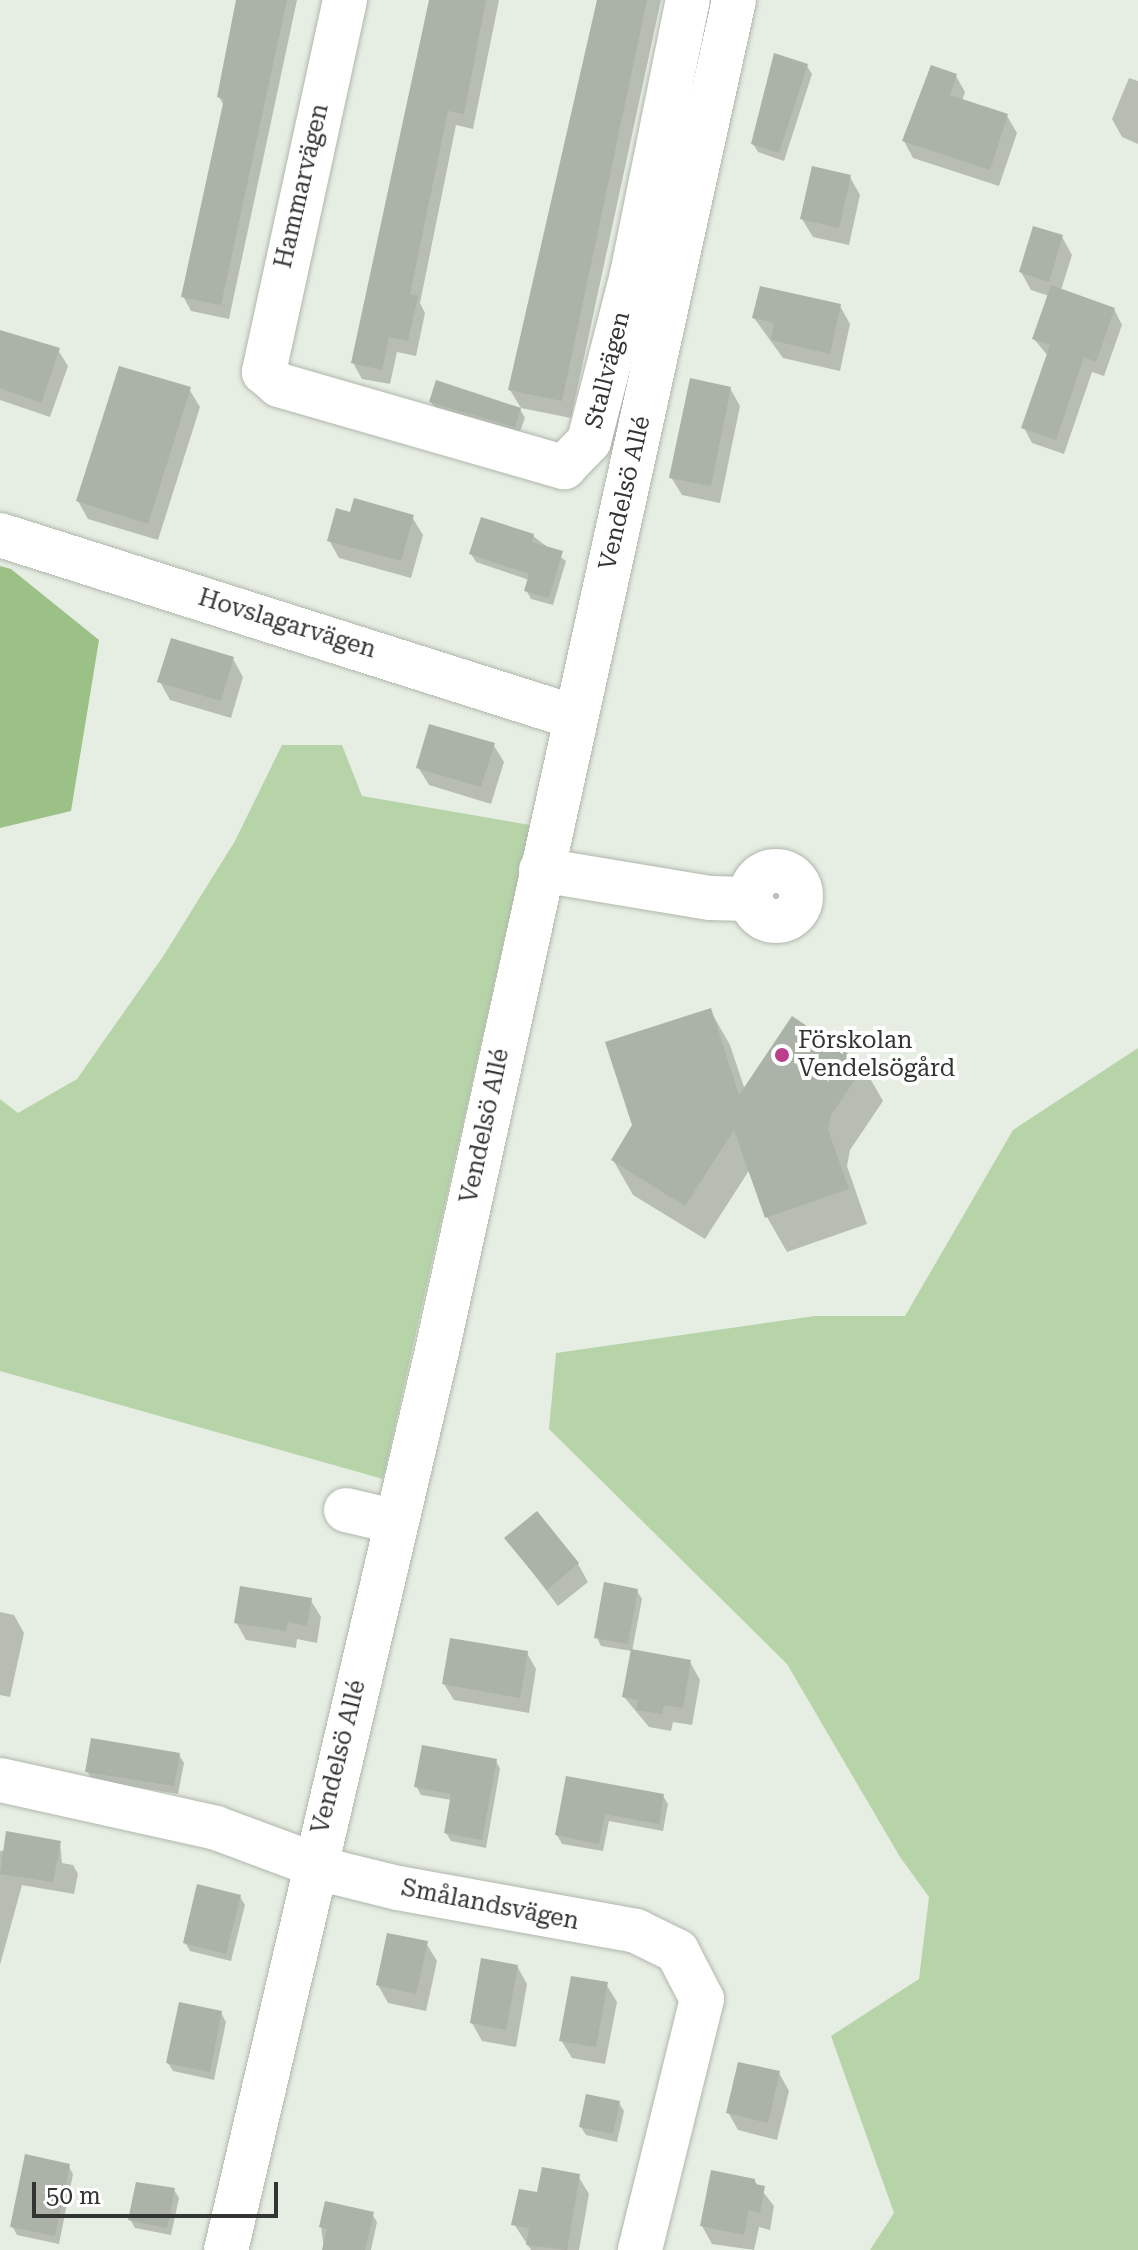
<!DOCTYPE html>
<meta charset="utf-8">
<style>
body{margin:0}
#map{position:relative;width:1138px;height:2250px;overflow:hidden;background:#e6ede2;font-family:"Roboto Serif",serif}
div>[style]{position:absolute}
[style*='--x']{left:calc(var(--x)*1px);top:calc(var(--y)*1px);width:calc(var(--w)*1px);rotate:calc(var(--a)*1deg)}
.green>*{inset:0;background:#b7d4a9}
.water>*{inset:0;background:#9bc187}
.shadow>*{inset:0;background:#0003}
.building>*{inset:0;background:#abb2a7}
.roads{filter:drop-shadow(0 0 2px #b0b7ac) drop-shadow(0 0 2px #b0b7ac)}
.minor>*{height:44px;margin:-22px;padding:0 22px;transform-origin:22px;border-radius:22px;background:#fff}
.minor>.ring{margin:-22px;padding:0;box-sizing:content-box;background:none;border:44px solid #fff;border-radius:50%}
.dots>*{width:22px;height:22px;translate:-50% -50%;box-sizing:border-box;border:4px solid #fff;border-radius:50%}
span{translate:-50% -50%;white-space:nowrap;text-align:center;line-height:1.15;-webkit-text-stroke:8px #fff;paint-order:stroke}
.street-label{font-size:24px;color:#323531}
.poi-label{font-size:24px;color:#323531}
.left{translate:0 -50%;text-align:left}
.scale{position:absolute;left:32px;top:2182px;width:246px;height:36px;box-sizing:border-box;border:4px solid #323531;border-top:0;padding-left:10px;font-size:24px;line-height:28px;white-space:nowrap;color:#323531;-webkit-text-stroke:6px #fff;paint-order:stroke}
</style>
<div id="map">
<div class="green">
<div style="clip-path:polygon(282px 745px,342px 745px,362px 796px,530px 825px,383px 1479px,0 1371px,0 1099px,18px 1113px,77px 1079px,164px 955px,235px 841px)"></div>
<div style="clip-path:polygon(1138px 1048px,1138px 2250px,870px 2250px,894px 2213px,831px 2036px,919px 1979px,929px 1897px,900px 1857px,787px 1664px,549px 1429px,556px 1353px,815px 1316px,905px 1316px,1013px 1130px)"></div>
</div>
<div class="water">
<div style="clip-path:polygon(0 566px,11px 569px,99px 640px,71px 811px,0 828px)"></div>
</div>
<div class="shadow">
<div style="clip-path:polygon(240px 0,297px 0,229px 319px,191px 311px,183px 296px,224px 106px,219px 97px)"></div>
<div style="clip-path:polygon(432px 0,499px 0,473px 129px,456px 125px,420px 303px,425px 313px,416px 356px,397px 352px,390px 384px,362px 379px,353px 363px)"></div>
<div style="clip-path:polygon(598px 0,661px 0,571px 418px,521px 408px,510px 390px)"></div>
<div style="clip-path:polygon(807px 66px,812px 74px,784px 161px,758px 152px,753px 144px)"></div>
<div style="clip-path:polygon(956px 76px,965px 92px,962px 101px,1007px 116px,1017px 133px,999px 186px,913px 158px,904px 141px)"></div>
<div style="clip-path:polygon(1129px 78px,1138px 81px,1138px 144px,1122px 137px,1112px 119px)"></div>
<div style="clip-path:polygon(850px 177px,860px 195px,849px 245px,813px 237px,802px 219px)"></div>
<div style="clip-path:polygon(1062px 237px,1072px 255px,1061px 290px,1114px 309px,1122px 325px,1104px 376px,1092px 372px,1064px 454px,1032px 443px,1024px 428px,1048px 356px,1034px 339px,1049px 296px,1031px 290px,1021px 272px)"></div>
<div style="clip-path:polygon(840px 306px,850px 324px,840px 371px,783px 358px,754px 318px)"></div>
<div style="clip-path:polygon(0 331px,58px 350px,68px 366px,50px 417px,0 400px)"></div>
<div style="clip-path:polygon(730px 388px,740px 406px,720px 503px,682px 495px,671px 477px)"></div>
<div style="clip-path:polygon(189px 389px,200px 407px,158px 540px,88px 519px,78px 501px)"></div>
<div style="clip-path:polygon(431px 402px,520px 409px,525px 418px,519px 434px,436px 410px)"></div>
<div style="clip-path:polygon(412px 517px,423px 535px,411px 578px,339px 558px,329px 540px)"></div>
<div style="clip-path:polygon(533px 536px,566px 561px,553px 605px,531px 599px,526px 590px,529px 580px,476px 562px,471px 554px)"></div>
<div style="clip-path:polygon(233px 659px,243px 677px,231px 718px,170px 700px,160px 682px)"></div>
<div style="clip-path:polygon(493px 744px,504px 762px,491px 804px,429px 785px,418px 767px)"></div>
<div style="clip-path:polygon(710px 1010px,730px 1045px,745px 1090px,863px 1066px,883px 1101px,850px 1150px,847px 1166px,867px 1224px,787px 1252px,767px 1217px,750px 1169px,705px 1239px,633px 1195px,613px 1160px)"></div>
<div style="clip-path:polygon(507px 1539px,578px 1564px,588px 1582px,558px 1606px)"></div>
<div style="clip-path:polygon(637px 1591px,642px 1599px,632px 1651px,601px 1646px,597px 1638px)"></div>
<div style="clip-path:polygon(310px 1599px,321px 1617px,317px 1643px,297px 1639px,296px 1648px,246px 1640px,236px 1622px)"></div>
<div style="clip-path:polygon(0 1612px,14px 1615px,24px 1633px,10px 1697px,0 1695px)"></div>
<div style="clip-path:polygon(527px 1653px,536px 1669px,529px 1713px,454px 1700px,444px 1684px)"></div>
<div style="clip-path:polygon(690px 1662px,700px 1680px,692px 1725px,673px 1722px,671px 1731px,649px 1727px,624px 1697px)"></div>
<div style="clip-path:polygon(179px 1755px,184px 1763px,178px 1794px,92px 1780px,87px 1771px)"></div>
<div style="clip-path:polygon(496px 1761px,500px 1769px,486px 1848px,451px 1841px,446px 1833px,452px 1800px,421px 1795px,416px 1786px)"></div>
<div style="clip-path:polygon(567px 1778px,663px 1796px,668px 1804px,663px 1831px,609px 1821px,603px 1851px,562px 1844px,557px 1835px)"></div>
<div style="clip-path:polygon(60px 1843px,62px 1863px,73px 1865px,78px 1874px,74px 1894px,22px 1885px,0 1965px,0 1851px)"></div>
<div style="clip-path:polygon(240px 1897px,245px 1905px,231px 1961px,190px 1951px,185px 1942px)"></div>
<div style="clip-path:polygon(426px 1943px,437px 1961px,426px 2011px,388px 2003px,378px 1985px)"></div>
<div style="clip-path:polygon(517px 1966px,527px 1984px,516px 2047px,482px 2041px,472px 2023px)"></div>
<div style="clip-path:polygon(606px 1984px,617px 2002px,605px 2064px,572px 2058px,561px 2040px)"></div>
<div style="clip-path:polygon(221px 2013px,226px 2022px,214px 2080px,173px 2071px,168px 2063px)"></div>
<div style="clip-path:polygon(779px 2073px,789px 2091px,777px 2140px,738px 2130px,728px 2112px)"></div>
<div style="clip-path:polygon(619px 2103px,624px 2111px,617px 2142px,586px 2135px,581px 2127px)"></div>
<div style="clip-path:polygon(68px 2165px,73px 2174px,59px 2244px,17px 2235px,12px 2226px)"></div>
<div style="clip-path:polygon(578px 2176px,589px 2194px,579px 2250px,531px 2250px,514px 2224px,538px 2194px)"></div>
<div style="clip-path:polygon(754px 2180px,774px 2206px,770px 2230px,759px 2227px,754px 2250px,712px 2244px,702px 2226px)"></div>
<div style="clip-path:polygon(174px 2190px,179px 2198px,171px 2235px,135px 2228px,130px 2219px)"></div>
<div style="clip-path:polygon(372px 2214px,377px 2222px,371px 2250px,324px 2250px,321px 2226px)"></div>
</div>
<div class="building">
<div style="clip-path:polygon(236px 0,287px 0,221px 305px,181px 297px,224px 99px,217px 97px)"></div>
<div style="clip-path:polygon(429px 0,486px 0,464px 114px,448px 111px,410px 294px,418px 296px,408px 341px,389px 337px,382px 370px,351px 363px)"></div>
<div style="clip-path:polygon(597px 0,647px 0,562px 401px,508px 390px)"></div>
<div style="clip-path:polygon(774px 53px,808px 64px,779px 153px,751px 144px)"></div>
<div style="clip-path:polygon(931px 65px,957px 74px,950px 95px,1008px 114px,990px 170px,902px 141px)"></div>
<div style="clip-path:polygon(812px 166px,851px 175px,839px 228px,800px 219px)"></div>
<div style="clip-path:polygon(1033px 226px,1063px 235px,1049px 282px,1019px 272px)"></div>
<div style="clip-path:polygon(1051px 285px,1115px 308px,1096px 362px,1084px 357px,1056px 440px,1021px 428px,1050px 345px,1032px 339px)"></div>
<div style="clip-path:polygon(760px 286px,841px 304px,830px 354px,771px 340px,774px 323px,752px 318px)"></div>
<div style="clip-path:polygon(0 330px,60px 348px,41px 403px,0 388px)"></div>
<div style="clip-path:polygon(119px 366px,191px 387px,148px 524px,76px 501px)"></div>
<div style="clip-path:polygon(690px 378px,731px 387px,711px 486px,669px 478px)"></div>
<div style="clip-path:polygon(436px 380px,521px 408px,515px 427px,429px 402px)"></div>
<div style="clip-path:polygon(354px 498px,414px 515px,401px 561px,327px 541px,336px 508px,350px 512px)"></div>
<div style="clip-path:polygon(481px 517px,534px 534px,532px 542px,563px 551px,549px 598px,524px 591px,529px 574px,469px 554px)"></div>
<div style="clip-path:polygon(171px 638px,234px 657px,221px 701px,157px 682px)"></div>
<div style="clip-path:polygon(429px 724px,495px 743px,481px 787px,416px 768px)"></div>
<div style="clip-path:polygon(711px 1008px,739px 1095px,792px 1016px,865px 1065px,831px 1115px,828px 1130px,849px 1189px,765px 1218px,734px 1130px,685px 1206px,611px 1160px,632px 1125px,605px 1042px)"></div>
<div style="clip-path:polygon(537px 1511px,579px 1563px,547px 1590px,504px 1538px)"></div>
<div style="clip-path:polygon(604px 1582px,638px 1589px,628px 1644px,594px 1638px)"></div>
<div style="clip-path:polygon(240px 1586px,312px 1598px,307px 1626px,288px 1622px,286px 1631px,234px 1623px)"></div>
<div style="clip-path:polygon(450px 1638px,528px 1651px,520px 1698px,442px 1684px)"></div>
<div style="clip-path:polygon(631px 1649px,691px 1660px,683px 1708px,664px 1705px,662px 1714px,636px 1710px,638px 1700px,622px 1697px)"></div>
<div style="clip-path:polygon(91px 1738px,180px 1753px,174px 1786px,85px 1772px)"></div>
<div style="clip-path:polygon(422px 1745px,497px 1759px,482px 1840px,444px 1833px,451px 1794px,414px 1787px)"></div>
<div style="clip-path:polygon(566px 1776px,664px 1794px,659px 1824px,605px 1814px,599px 1844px,555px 1835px)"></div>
<div style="clip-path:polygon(6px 1831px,61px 1841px,53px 1882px,0 1874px)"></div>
<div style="clip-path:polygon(197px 1884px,241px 1895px,226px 1954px,183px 1943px)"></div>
<div style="clip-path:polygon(387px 1933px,428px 1941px,416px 1994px,376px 1985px)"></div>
<div style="clip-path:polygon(481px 1958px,518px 1965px,506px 2030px,470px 2023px)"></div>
<div style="clip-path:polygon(571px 1976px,608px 1982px,596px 2047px,559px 2041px)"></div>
<div style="clip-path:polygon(179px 2002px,222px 2011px,210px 2072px,166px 2063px)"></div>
<div style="clip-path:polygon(738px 2062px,780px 2071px,768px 2123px,726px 2113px)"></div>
<div style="clip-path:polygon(586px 2094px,620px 2101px,613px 2134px,579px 2127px)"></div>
<div style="clip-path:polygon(25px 2154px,70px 2164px,55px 2236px,10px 2227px)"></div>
<div style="clip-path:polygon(542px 2167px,580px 2174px,567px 2250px,526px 2245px,529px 2228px,511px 2225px,519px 2189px,537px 2192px)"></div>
<div style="clip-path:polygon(711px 2170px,755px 2179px,755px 2184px,765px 2186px,760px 2213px,749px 2210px,744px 2235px,700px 2226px)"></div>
<div style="clip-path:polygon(136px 2182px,175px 2188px,167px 2228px,128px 2220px)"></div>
<div style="clip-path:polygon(325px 2201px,374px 2212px,365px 2250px,322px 2250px,327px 2229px,319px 2227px)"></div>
</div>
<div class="roads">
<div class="minor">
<div style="--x:345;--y:0;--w:381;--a:102.3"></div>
<div style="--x:264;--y:372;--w:20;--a:41"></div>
<div style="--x:279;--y:385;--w:297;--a:16.1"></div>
<div style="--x:564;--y:467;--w:36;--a:-46"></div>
<div style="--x:589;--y:441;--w:167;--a:-75.5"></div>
<div style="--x:631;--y:279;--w:285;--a:-78.5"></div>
<div style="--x:0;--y:535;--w:602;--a:17.59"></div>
<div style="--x:541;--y:870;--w:171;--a:9.4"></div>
<div style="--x:710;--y:898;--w:40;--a:1.4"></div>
<div class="ring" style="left:751px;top:871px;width:6px;height:6px"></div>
<div style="--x:346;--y:1510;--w:52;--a:13.2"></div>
<div style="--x:0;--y:1780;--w:221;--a:12.5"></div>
<div style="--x:216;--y:1828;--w:129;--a:20.4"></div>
<div style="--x:337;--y:1873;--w:63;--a:13.8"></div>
<div style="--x:398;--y:1888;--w:242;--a:10.2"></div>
<div style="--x:636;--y:1931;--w:46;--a:26"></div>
<div style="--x:677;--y:1951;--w:54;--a:62.5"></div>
<div style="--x:702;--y:1999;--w:259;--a:103.9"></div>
<div style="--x:226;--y:2250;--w:923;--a:-76.79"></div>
<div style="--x:437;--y:1351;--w:1383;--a:-77.6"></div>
</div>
</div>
<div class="dots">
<div style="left:782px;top:1055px;background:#bc3f8e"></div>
</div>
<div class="street-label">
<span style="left:302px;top:186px;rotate:-77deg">Hammarvägen</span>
<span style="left:608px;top:370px;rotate:-76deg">Stallvägen</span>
<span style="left:625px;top:493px;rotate:-77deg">Vendelsö Allé</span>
<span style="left:287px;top:624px;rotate:17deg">Hovslagarvägen</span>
<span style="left:485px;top:1126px;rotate:-78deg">Vendelsö Allé</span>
<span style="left:339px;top:1757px;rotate:-76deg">Vendelsö Allé</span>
<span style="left:490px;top:1905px;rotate:11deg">Smålandsvägen</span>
</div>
<div class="poi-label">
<span class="left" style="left:798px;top:1055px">Förskolan<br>Vendelsögård</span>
</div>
<div class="scale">50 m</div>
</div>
